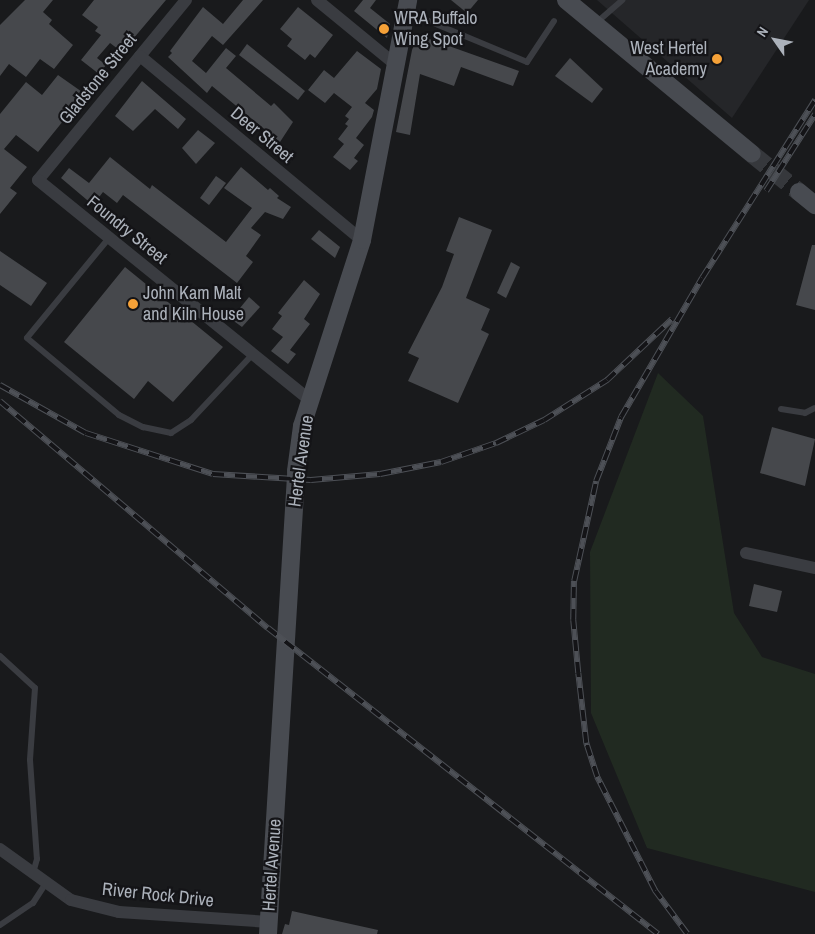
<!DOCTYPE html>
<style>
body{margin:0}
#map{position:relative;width:815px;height:934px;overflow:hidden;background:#191a1c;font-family:"Archivo Narrow",sans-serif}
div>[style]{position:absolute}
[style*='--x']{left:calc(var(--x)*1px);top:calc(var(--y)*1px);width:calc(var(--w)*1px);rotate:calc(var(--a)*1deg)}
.built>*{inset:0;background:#252629}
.green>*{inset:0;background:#212a21}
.building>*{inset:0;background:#46484c}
.secondary-tunnel>*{height:18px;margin-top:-9px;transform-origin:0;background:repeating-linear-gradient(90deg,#36383c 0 18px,transparent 0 27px)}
.lane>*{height:6px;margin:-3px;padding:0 3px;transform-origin:3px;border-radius:3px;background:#3a3c41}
.street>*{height:12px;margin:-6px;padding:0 6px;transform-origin:6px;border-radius:6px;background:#3a3c41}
.secondary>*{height:18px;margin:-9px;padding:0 9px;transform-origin:9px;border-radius:9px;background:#484b51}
.rail>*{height:5.5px;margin-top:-2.75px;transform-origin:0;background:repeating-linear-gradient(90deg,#141417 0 11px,#4d5056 0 22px);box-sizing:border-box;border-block:1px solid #4d5056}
.dots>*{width:14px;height:14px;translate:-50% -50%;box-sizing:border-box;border:2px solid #141417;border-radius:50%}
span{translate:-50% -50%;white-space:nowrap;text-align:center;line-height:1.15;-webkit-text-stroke:4.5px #141417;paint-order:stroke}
.poi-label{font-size:18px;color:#acb2bb}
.left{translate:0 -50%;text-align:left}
.right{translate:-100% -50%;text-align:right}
.street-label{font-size:18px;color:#acb2bb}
.north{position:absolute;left:750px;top:15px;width:50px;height:50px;-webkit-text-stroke:4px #141417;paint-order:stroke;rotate:303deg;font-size:14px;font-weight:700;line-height:20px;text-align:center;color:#acb2bb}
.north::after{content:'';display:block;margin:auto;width:18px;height:22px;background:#acb2bb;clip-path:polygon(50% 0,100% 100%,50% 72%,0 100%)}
</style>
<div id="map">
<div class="built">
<div style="clip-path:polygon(597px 0,809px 0,732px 118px)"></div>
</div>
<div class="green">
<div style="clip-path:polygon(658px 373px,703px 416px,734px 613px,762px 657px,815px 674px,815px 892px,647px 848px,591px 713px,590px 552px)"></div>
</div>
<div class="building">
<div style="clip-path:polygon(25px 0,53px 0,43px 12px,52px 20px,49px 24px,73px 45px,54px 69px,40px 59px,26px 77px,9px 64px,0 76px,0 25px)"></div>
<div style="clip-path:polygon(94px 0,166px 0,122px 52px,110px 43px,97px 58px,106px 65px,99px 74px,81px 60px,101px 35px,95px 31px,98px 27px,82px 15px)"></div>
<div style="clip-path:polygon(243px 0,263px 0,223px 45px,212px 36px,192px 61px,206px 73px,226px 48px,236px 56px,226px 68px,271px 106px,274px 103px,293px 122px,280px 142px,212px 86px,207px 93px,168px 57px,172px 53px,170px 51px,203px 7px,223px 24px)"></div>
<div style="clip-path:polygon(363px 0,376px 0,370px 8px,390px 24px,387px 38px,354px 11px)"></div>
<div style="clip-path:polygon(451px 0,478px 0,467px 13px)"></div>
<div style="clip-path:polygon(298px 7px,333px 35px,315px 58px,310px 54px,305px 60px,287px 46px,292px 39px,280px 29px)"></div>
<div style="clip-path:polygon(418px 35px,519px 71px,513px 86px,461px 67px,454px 86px,420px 74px,410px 135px,396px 132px,412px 50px)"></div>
<div style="clip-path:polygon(247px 44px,305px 91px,298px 100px,239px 55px)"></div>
<div style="clip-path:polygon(357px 51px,381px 69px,377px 89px,365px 103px,374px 110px,372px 117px,356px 138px,364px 145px,354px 158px,358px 161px,350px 170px,333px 157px,344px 144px,338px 139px,348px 126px,345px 124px,349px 119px,345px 116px,352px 107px,334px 93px,325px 103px,308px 90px,324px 70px,334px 78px)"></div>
<div style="clip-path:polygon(570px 58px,603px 89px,592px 103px,555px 76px)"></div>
<div style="clip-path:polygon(58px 75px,85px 94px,38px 152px,16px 135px,4px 149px,27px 167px,10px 188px,17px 193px,0 214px,0 114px,26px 82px,42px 95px)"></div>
<div style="clip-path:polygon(142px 81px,186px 119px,178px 129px,155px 109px,133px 131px,115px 116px)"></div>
<div style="clip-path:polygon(198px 130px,215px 143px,196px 164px,182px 148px)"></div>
<div style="clip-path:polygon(110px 157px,150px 189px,152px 185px,226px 242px,252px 208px,224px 188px,241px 167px,268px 190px,270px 188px,279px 196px,277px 198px,291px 207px,283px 219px,265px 212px,251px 228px,261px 235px,246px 256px,253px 262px,237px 283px,123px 195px,117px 203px,103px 192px,93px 205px,61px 178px,69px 168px,89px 183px)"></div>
<div style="clip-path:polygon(216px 176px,226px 183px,209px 205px,200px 198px)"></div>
<div style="clip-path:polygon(459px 217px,492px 230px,466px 298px,490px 309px,481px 330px,489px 334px,458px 403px,408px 381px,419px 358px,408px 353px,442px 287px,454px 254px,446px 251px)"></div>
<div style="clip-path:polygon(319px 230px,340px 247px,335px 258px,311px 239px)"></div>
<div style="clip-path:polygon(812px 245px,815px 245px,815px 310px,796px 305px)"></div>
<div style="clip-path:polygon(0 251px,47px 283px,31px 306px,0 285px)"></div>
<div style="clip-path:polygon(511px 262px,520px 267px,506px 298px,497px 293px)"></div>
<div style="clip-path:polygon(125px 267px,223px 347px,173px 402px,148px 381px,134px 399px,64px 342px)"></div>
<div style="clip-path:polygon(304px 280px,320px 294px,304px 319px,310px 324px,290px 350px,296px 354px,288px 364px,271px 351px,283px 337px,272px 329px,282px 316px,278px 313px)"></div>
<div style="clip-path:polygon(249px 297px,260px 307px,242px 327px,231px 319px)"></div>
<div style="clip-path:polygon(772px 427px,815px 439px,805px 486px,760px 473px)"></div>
<div style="clip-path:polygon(754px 584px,782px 591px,777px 612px,749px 606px)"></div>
<div style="clip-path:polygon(292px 911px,378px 930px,377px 934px,282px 934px,285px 924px,289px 925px)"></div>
</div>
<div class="secondary-tunnel">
<div style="--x:752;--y:154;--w:60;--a:39"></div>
</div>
<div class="lane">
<div style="--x:407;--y:12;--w:130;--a:22.6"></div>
<div style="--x:527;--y:62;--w:49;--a:-56.6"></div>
<div style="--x:596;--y:23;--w:35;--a:-41"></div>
<div style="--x:109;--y:238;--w:129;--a:129.4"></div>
<div style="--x:27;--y:338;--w:120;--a:39.9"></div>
<div style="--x:119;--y:415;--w:27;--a:27"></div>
<div style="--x:143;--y:427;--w:29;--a:12"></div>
<div style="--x:171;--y:433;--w:24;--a:-33"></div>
<div style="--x:191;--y:420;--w:91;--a:-46.8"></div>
<div style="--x:781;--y:409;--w:24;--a:9"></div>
<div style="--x:805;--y:413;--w:11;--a:-27"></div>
<div style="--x:0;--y:656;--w:47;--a:42.4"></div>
<div style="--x:35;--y:688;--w:72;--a:94"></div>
<div style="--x:30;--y:760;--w:99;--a:86"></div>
<div style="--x:37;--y:859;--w:15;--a:106"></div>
<div style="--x:0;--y:925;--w:40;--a:-34"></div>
<div style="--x:33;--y:903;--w:24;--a:-57"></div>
</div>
<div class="street">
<div style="--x:186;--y:0;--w:233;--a:129.4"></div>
<div style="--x:38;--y:180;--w:350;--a:39"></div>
<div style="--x:317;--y:0;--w:101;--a:39.4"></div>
<div style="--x:140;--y:56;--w:288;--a:39.7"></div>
<div style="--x:746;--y:553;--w:71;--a:12.3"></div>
<div style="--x:0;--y:849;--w:87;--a:35.7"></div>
<div style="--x:71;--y:900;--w:49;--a:14"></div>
<div style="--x:119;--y:912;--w:150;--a:3.8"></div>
</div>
<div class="secondary">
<div style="--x:566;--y:0;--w:241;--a:39.6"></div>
<div style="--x:799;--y:192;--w:21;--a:39"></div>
<div style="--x:268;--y:934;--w:464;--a:-86.5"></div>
<div style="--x:296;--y:471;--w:45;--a:-82.4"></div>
<div style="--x:302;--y:426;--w:195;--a:-72.1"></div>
<div style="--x:362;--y:240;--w:244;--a:-79.1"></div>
</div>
<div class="rail">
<div style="--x:766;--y:191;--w:91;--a:-57.5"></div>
<div style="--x:0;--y:385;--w:98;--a:29.2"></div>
<div style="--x:86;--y:433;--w:133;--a:17.9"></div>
<div style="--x:213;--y:474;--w:98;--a:3.5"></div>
<div style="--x:311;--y:480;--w:69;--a:-5"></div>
<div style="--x:380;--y:474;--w:62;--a:-11.1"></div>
<div style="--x:441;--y:462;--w:58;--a:-19.1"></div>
<div style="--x:496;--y:443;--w:53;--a:-25.6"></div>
<div style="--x:544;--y:420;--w:75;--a:-32.4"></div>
<div style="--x:607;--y:380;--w:89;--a:-43.2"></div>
<div style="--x:0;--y:401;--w:351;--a:40.3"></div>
<div style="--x:268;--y:628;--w:496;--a:38.1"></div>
<div style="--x:687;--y:934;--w:54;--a:-126.7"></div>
<div style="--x:655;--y:891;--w:128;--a:-117"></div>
<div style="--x:597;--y:777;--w:36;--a:-108"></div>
<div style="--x:586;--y:743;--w:70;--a:-96.5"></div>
<div style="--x:578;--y:673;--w:53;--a:-95.4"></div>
<div style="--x:573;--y:620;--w:39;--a:-89"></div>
<div style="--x:574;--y:581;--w:102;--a:-77.6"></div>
<div style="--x:596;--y:481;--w:69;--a:-68.7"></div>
<div style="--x:621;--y:417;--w:161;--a:-59.8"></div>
<div style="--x:702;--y:278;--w:211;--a:-57.6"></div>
</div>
<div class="dots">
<div style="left:384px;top:29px;background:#f5a138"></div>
<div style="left:717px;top:59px;background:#f5a138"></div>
<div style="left:133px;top:304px;background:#f5a138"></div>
</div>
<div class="poi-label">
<span class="left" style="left:394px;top:29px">WRA Buffalo<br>Wing Spot</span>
<span class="right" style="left:707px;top:59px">West Hertel<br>Academy</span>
<span class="left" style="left:143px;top:304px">John Kam Malt<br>and Kiln House</span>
</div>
<div class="street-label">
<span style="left:98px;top:79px;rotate:-51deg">Gladstone Street</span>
<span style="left:262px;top:135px;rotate:40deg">Deer Street</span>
<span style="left:127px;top:230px;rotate:39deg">Foundry Street</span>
<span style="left:301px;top:461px;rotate:-82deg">Hertel Avenue</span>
<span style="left:272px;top:865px;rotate:-86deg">Hertel Avenue</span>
<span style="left:158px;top:895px;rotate:6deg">River Rock Drive</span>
</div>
<div class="north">N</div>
</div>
